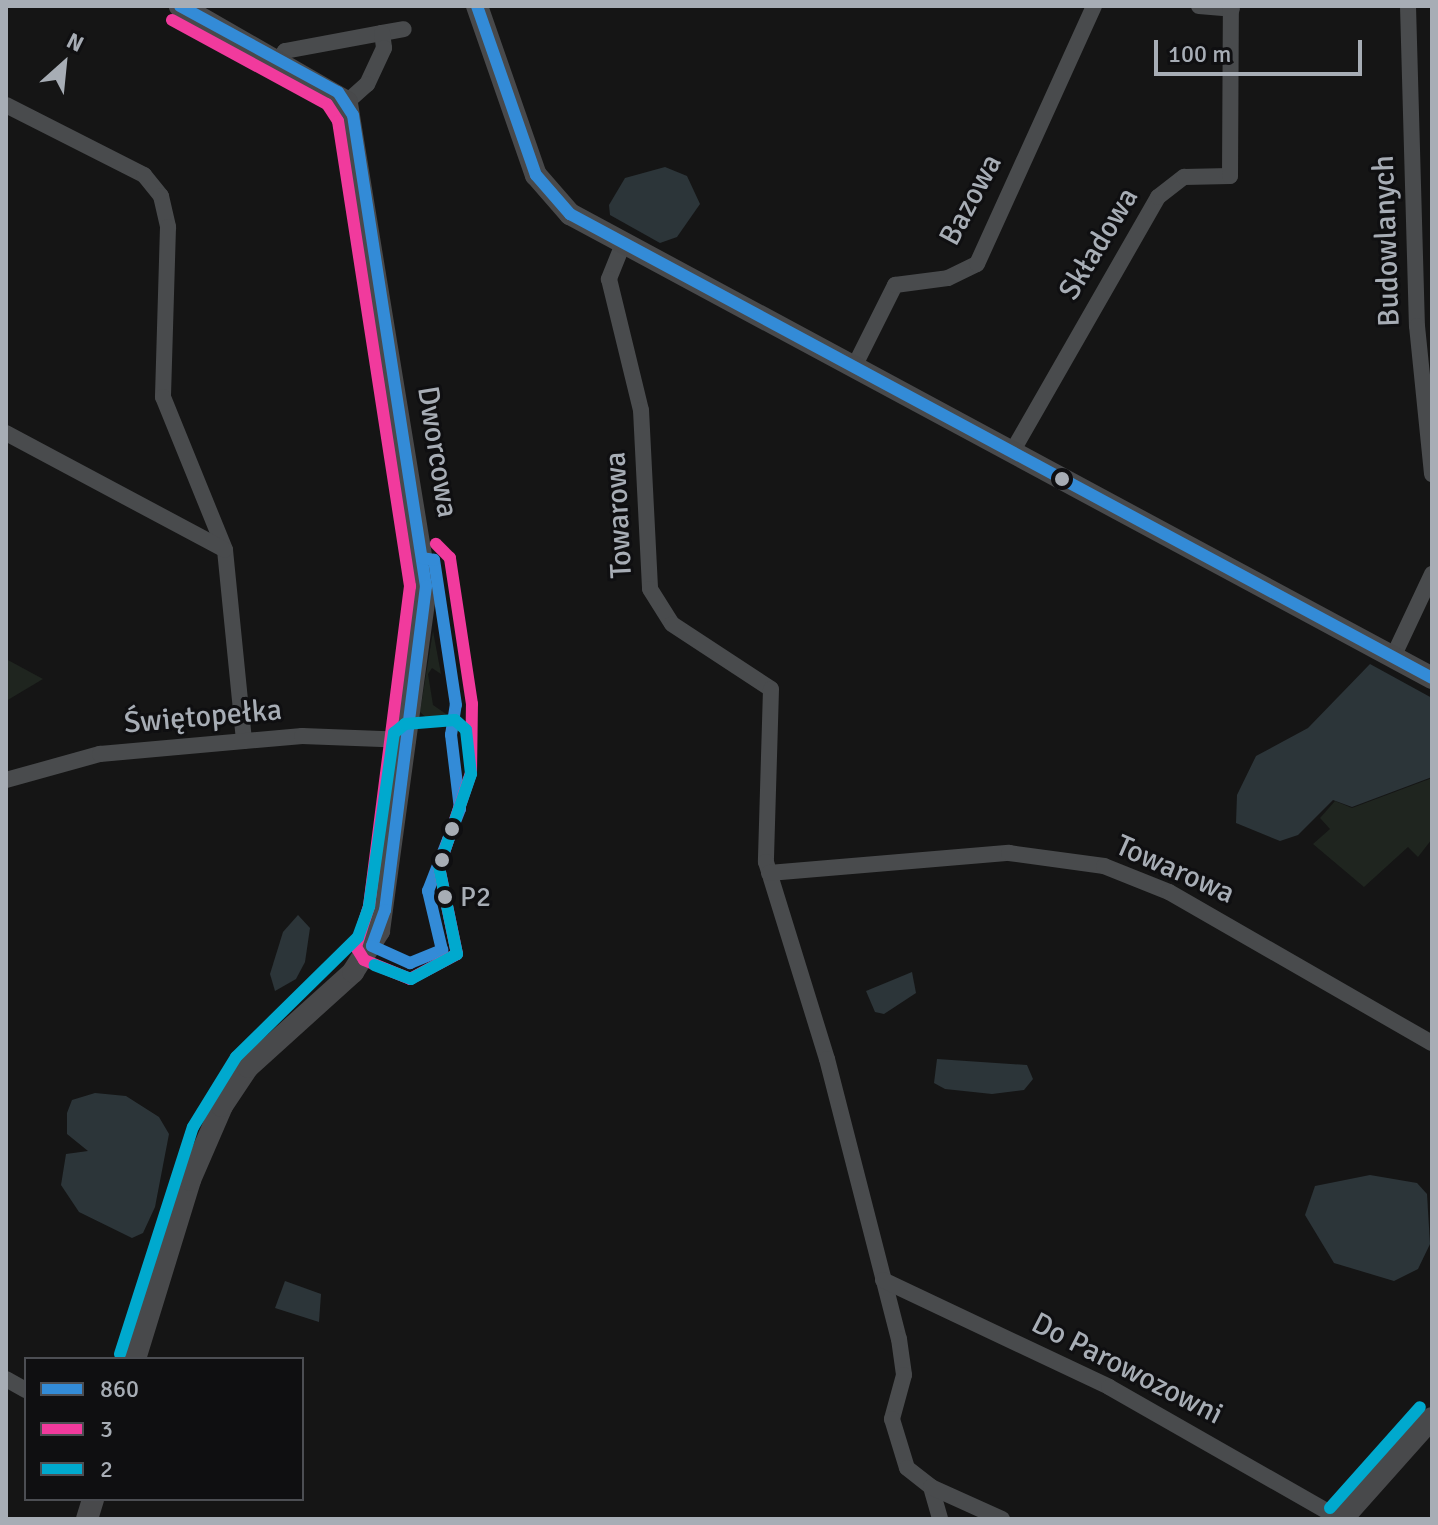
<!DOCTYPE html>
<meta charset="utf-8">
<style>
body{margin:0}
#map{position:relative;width:1438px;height:1525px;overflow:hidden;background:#151515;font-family:Signika,sans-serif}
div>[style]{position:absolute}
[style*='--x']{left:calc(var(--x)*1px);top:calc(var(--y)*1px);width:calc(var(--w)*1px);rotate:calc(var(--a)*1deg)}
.green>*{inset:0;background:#1f251f}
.water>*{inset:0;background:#2c3539}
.street>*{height:16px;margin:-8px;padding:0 8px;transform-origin:8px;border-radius:8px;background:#494b4d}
.secondary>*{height:22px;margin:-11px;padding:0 11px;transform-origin:11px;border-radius:11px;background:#48494b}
.bus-1>*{height:12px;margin:-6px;padding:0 6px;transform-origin:6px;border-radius:6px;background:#338bd7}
.bus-2>*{height:12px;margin:-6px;padding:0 6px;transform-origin:6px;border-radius:6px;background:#f13a9d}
.bus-3>*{height:12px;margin:-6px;padding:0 6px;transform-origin:6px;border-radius:6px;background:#00a9ce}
.dots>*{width:22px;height:22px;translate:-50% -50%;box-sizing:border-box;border:4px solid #0f0f11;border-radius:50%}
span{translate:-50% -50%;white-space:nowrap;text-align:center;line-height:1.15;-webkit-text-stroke:6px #0f0f11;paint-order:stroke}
.bus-label{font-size:28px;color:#a7adb5}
.left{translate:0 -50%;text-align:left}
.street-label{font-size:30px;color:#a7adb5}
.frame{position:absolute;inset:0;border:8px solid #a7adb5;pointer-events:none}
.legend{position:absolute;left:24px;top:1357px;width:280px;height:144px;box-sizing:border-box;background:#0f0f11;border:2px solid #4c4e53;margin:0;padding:10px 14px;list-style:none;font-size:24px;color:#a7adb5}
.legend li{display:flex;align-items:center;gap:16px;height:40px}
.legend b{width:40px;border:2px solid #4c4e53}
.north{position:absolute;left:24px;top:24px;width:80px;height:80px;-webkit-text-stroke:6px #0f0f11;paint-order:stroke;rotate:27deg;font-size:22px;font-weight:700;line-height:32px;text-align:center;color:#a7adb5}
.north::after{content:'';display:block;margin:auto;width:28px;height:36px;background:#a7adb5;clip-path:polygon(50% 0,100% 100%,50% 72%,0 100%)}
.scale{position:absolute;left:1154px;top:40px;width:208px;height:36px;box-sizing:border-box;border:4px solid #a7adb5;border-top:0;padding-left:10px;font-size:24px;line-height:28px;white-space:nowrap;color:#a7adb5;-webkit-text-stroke:6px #0f0f11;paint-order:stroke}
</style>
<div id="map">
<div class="green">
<div style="clip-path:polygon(433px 631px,441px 674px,432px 668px,428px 674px,433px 705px,446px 714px,434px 725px,420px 712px)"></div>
<div style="clip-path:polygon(6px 659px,43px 679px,6px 701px)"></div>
<div style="clip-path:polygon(1432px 778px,1432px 839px,1418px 857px,1408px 847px,1364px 887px,1313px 844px,1330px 829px,1320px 818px,1335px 801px,1352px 808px)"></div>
</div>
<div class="water">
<div style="clip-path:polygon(665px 167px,687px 176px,700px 204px,677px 237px,660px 243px,610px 215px,609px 205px,625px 178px)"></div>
<div style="clip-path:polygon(1370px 664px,1432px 698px,1432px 777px,1352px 807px,1333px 800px,1298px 835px,1280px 841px,1236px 823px,1237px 795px,1256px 756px,1308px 728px)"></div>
<div style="clip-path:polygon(298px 915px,310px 928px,305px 962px,296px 979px,275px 991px,270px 974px,283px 932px)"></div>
<div style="clip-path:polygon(912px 972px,916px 993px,884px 1014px,875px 1012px,866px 991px)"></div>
<div style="clip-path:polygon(937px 1059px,1027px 1065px,1033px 1079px,1024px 1090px,992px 1094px,945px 1089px,934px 1083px)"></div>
<div style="clip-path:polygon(95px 1093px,126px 1096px,159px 1117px,169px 1134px,155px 1207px,143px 1233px,132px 1238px,79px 1212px,61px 1185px,66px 1154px,88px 1151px,67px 1134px,67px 1113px,72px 1100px)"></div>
<div style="clip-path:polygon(1370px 1175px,1417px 1183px,1427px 1194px,1430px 1244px,1418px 1269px,1394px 1281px,1334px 1263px,1305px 1215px,1315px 1186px)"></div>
<div style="clip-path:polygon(285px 1281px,321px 1294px,319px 1322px,275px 1308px)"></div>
</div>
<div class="street">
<div style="--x:1199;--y:6;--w:33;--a:5"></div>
<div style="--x:1408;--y:6;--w:320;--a:88.4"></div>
<div style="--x:1417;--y:326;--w:149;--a:84.2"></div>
<div style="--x:382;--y:33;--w:22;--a:-10"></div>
<div style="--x:279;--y:59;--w:10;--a:-53"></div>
<div style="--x:285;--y:51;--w:99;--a:-10.5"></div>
<div style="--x:382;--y:33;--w:15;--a:82"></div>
<div style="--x:384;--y:48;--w:40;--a:115"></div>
<div style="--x:367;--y:84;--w:27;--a:138"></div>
<div style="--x:6;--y:105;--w:155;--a:26.9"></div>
<div style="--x:144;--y:175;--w:27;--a:51"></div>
<div style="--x:161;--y:196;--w:32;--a:77"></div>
<div style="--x:168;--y:227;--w:170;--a:91.7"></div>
<div style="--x:163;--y:397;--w:165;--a:67.9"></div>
<div style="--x:225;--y:550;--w:192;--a:84.3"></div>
<div style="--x:623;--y:244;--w:38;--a:112"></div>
<div style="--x:609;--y:279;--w:135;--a:76.3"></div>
<div style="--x:641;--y:410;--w:179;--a:87.1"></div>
<div style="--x:650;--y:589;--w:41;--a:57.8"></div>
<div style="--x:672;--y:624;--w:118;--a:33.3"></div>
<div style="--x:771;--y:689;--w:173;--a:91.7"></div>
<div style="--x:766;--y:862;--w:206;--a:72.8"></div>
<div style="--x:827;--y:1059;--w:289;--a:75.6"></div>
<div style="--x:899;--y:1339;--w:36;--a:82"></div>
<div style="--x:904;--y:1375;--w:46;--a:105.3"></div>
<div style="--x:892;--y:1419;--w:51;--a:73"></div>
<div style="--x:907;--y:1468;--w:31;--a:38"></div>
<div style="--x:931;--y:1487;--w:33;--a:74"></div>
<div style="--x:854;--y:367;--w:92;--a:-63.4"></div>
<div style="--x:895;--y:285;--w:53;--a:-7.5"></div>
<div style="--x:948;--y:278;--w:32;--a:-26"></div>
<div style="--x:977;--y:264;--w:283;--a:-65.6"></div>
<div style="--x:6;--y:433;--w:248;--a:28.1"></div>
<div style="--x:1012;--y:452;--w:294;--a:-60.2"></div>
<div style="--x:1158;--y:197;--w:33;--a:-38"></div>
<div style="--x:1184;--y:177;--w:46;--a:-1.2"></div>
<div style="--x:1230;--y:176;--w:170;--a:-89.7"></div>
<div style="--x:1393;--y:657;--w:92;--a:-64.8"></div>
<div style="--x:6;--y:780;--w:98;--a:-15.5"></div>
<div style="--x:100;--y:754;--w:203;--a:-5.1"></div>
<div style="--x:302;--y:736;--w:106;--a:2.2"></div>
<div style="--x:769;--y:873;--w:241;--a:-4.8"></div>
<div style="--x:1009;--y:853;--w:96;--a:7.8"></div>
<div style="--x:1104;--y:866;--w:70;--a:21.8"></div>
<div style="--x:1169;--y:892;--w:303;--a:29.9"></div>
<div style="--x:883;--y:1280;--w:250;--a:25.3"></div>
<div style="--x:1109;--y:1387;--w:266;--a:29.7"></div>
<div style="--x:6;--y:1379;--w:23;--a:29"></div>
<div style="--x:931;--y:1487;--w:78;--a:24.3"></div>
</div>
<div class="secondary">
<div style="--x:477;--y:6;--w:179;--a:70.8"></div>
<div style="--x:536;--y:175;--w:52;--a:48.9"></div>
<div style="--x:570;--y:214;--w:979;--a:28.29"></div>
<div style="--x:135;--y:1359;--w:187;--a:-72.9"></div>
<div style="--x:190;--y:1180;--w:81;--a:-66.6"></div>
<div style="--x:222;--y:1106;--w:47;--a:-56.3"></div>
<div style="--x:248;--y:1067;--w:142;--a:-42.1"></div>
<div style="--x:353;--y:972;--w:49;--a:-57.6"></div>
<div style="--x:379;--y:931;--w:348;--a:-82.2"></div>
<div style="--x:426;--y:586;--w:490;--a:-99.3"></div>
<div style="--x:347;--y:102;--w:193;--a:-150.1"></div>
<div style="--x:87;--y:1519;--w:21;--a:-73"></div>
<div style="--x:1342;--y:1519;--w:135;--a:-48.3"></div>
</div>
<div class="bus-1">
<div style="--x:180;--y:6;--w:180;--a:28.6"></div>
<div style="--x:338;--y:92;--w:27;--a:57"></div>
<div style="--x:353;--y:115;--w:477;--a:81.2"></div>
<div style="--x:426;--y:586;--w:327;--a:97.2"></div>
<div style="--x:385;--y:910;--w:38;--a:110"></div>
<div style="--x:372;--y:946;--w:42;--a:24.1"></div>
<div style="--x:410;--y:963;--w:35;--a:-22"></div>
<div style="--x:442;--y:950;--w:61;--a:-103.3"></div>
<div style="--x:428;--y:891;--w:88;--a:-68.7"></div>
<div style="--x:460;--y:809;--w:75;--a:-96.9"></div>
<div style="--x:451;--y:735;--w:30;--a:-81"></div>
<div style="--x:456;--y:705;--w:147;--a:-98.6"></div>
<div style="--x:434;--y:560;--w:11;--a:-170"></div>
<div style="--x:477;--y:6;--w:179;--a:70.8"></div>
<div style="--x:536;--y:175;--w:52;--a:48.9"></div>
<div style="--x:570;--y:214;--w:979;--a:28.29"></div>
</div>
<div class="bus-2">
<div style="--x:172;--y:20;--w:176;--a:28.5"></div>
<div style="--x:327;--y:104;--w:20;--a:57"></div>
<div style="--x:338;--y:121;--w:471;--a:81.2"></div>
<div style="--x:410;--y:586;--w:323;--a:97.3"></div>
<div style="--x:369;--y:906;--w:43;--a:107.6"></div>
<div style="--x:356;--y:947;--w:15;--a:58"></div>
<div style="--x:364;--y:960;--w:50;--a:22.4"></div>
<div style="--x:410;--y:979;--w:53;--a:-28"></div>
<div style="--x:457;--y:954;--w:89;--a:-101.7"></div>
<div style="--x:439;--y:867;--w:99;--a:-71.2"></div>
<div style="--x:471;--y:773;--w:69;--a:-89.2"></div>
<div style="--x:472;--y:704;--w:148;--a:-98.6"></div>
<div style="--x:450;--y:558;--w:20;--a:-135"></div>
</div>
<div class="bus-3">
<div style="--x:120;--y:1354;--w:238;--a:-72.2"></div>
<div style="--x:193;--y:1127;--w:82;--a:-58.4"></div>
<div style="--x:236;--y:1057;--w:171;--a:-44.5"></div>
<div style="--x:358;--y:937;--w:33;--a:-70"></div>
<div style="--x:369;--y:906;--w:175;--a:-81.8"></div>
<div style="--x:394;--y:733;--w:14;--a:-39"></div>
<div style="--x:405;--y:724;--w:50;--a:-4.6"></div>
<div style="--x:455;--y:720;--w:15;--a:42"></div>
<div style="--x:466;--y:730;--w:44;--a:83.5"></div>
<div style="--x:471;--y:774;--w:98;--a:109"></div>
<div style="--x:439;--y:867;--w:89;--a:78.3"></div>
<div style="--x:457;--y:954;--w:52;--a:151.5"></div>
<div style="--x:411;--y:979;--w:39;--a:-159"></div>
<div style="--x:1330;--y:1508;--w:135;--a:-48.3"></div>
</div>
<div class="dots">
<div style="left:1062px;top:479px;background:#a7adb5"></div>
<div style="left:452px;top:829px;background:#a7adb5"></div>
<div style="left:442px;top:860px;background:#a7adb5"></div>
<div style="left:445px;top:897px;background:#a7adb5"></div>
</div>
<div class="bus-label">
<span class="left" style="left:460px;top:897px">P2</span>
</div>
<div class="street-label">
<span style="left:971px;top:200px;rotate:-62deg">Bazowa</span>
<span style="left:1387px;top:241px;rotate:-92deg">Budowlanych</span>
<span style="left:1099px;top:244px;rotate:-59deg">Składowa</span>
<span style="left:437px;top:452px;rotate:81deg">Dworcowa</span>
<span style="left:619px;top:515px;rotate:-93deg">Towarowa</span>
<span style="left:203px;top:717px;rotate:-5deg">Świętopełka</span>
<span style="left:1175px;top:870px;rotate:24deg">Towarowa</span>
<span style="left:1127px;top:1369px;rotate:27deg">Do Parowozowni</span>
</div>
<div class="frame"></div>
<ul class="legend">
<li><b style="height:10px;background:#338bd7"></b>860</li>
<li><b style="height:10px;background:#f13a9d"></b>3</li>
<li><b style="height:10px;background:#00a9ce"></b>2</li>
</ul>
<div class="north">N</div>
<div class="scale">100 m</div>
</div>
